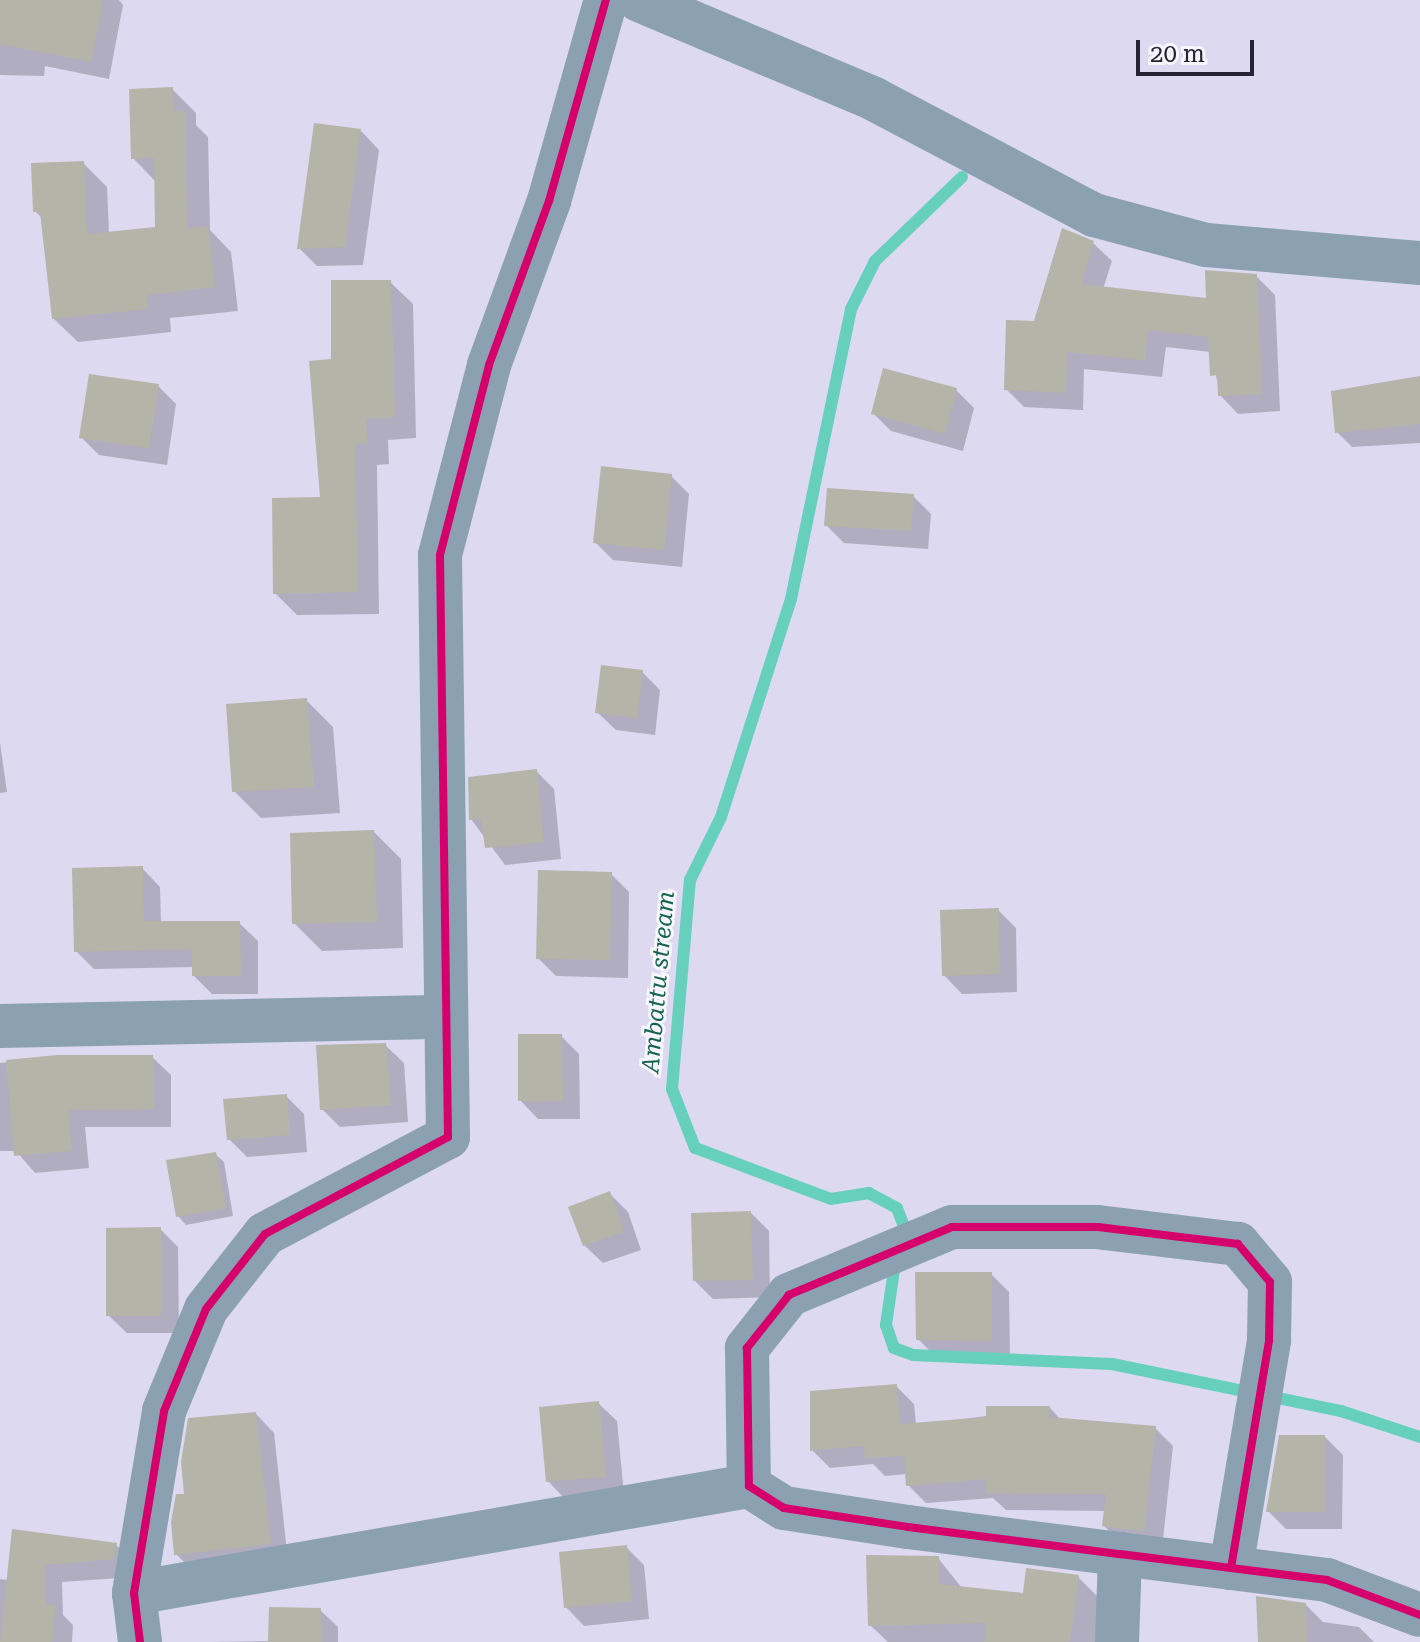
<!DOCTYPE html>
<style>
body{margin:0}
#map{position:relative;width:1420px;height:1642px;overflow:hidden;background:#dcd9f0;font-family:"Roboto Serif",serif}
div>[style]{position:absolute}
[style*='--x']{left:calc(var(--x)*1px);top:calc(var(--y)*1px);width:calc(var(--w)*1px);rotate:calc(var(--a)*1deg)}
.shadow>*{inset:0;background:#0003}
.stream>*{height:12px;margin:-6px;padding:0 6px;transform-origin:6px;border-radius:6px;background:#66d0bc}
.building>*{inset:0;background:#b4b4a8}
.minor>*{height:44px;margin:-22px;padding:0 22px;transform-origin:22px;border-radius:22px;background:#8ba1b1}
.cycleway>*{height:8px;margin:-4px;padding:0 4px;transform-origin:4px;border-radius:4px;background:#d6006c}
span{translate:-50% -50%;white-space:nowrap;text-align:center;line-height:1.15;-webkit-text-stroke:6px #f7f6fb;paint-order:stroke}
.water-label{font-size:24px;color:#166450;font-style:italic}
.scale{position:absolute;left:1136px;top:40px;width:118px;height:36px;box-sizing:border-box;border:4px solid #262336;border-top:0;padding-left:10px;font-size:24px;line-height:28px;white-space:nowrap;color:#262336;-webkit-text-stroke:6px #f7f6fb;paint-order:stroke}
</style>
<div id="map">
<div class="shadow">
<div style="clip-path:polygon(0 0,119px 0,123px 5px,109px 79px,45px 66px,44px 76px,0 75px)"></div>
<div style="clip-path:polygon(172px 89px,196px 113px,196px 125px,208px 137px,210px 230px,231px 252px,238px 311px,170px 318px,171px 332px,78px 342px,54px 319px,43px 219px,35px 211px,83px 163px,107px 187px,109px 234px,157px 229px,156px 182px,133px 158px)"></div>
<div style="clip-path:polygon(361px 131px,379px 150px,363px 265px,317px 266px,299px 248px)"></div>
<div style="clip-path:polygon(1093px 243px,1112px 261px,1103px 289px,1208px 300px,1256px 276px,1275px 295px,1280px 411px,1238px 414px,1220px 395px,1211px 352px,1166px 347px,1162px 377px,1084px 369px,1083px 410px,1024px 407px,1006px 389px,1036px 323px)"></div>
<div style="clip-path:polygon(390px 282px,413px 304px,416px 438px,388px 440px,389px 464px,377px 465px,379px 614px,297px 615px,275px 593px,323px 499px,333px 361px)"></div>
<div style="clip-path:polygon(1420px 378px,1420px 443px,1352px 447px,1337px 432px)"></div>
<div style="clip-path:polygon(158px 386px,176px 404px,167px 465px,99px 455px,81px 437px)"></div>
<div style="clip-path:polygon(956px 390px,974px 408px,963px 451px,891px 431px,873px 413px)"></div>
<div style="clip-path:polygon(671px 476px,689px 494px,682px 567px,613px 560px,595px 542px)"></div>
<div style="clip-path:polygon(913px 496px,931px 514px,928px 549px,844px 543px,826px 525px)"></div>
<div style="clip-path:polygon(642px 672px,660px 690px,655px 735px,616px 730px,597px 712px)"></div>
<div style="clip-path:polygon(306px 700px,333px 727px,340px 813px,261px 818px,234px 791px)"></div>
<div style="clip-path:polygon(0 743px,7px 792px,0 793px)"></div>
<div style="clip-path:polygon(536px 771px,554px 789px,561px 859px,505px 865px,471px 819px)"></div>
<div style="clip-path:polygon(374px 832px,401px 859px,403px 948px,322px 951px,294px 923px)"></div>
<div style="clip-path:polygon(142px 868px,160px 887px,161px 923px,239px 923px,258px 941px,258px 994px,212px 994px,194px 976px,194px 967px,94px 969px,76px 951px)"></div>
<div style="clip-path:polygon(611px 874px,629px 892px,628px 978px,556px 976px,538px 958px)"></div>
<div style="clip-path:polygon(998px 910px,1016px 928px,1017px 992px,962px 994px,944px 975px)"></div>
<div style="clip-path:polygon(561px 1036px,579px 1054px,580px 1119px,538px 1119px,520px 1100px)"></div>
<div style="clip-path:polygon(385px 1045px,404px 1063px,408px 1122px,340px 1127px,322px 1109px)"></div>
<div style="clip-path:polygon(57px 1057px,152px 1057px,171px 1075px,171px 1127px,85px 1127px,89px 1168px,35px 1173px,16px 1151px,0 1151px,0 1063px)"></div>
<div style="clip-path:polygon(286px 1096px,304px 1114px,307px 1152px,247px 1157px,229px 1139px)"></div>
<div style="clip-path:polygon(215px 1154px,224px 1162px,233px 1216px,186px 1225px,178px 1216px)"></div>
<div style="clip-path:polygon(610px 1194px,628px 1212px,641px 1250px,603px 1263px,584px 1245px)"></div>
<div style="clip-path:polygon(751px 1213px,769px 1231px,770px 1297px,713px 1299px,695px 1281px)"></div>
<div style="clip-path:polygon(160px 1229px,178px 1247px,179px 1333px,127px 1333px,108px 1315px)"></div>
<div style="clip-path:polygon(991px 1274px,1009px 1292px,1010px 1358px,936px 1357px,918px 1339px)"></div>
<div style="clip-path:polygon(896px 1386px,914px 1404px,916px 1425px,1050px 1408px,1061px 1420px,1155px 1428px,1173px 1446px,1162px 1549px,1122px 1544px,1104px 1526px,1106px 1511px,1006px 1510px,993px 1498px,926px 1503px,908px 1485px,907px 1474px,885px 1476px,873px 1464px,830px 1468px,812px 1450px)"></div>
<div style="clip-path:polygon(598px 1403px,617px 1421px,624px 1494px,566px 1500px,548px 1481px)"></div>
<div style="clip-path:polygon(256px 1414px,274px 1433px,288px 1561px,194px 1572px,176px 1554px,186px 1496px)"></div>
<div style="clip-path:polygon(1325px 1437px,1343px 1455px,1342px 1529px,1286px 1529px,1268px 1511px)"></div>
<div style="clip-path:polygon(14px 1531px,116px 1545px,134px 1563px,132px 1577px,62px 1582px,63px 1615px,73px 1625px,72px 1642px,0 1642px,0 1579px,8px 1580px)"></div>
<div style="clip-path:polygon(626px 1547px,644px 1565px,649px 1619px,584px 1626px,566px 1607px)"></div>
<div style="clip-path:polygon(938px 1558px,962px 1588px,1025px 1595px,1078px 1577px,1102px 1601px,1097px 1642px,888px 1642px,870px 1625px)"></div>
<div style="clip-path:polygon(1306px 1605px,1323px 1622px,1359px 1627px,1374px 1642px,1260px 1642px)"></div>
<div style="clip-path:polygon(320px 1610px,338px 1627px,338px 1642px,211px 1642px,270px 1641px)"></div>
</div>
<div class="stream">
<div style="--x:902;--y:1238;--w:9;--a:-72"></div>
<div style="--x:905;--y:1229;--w:22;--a:-111"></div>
<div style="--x:897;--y:1208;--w:32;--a:-152"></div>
<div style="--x:869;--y:1193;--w:38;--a:171"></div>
<div style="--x:831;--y:1199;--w:145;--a:-159.4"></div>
<div style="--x:695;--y:1148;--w:63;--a:-111.3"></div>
<div style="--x:672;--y:1089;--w:210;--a:-85.1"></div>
<div style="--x:690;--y:880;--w:70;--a:-63.8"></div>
<div style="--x:721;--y:817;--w:229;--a:-72.2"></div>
<div style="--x:791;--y:599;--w:296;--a:-78.3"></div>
<div style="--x:851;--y:309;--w:54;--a:-63.4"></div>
<div style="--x:875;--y:261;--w:121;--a:-44"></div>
<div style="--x:895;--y:1263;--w:63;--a:98.3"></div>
<div style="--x:886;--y:1325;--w:24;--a:71"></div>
<div style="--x:894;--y:1348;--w:20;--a:20"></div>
<div style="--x:913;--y:1355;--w:199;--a:2.6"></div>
<div style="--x:1112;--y:1364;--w:234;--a:11.6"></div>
<div style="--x:1341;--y:1411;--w:83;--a:18.2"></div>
</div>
<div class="building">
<div style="clip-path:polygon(0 0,103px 0,91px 62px,0 44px)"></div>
<div style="clip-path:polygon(173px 87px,173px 111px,185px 111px,187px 228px,208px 226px,215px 287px,147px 295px,148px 309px,52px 319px,40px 212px,33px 212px,31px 163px,84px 161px,87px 234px,155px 227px,154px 158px,131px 159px,129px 89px)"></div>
<div style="clip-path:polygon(314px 123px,361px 129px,345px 247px,297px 249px)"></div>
<div style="clip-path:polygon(1062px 228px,1094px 241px,1081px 284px,1206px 298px,1205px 270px,1257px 274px,1262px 394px,1218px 396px,1217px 375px,1210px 376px,1208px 337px,1148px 330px,1145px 360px,1067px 352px,1066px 393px,1004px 390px,1006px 320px,1034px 321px)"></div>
<div style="clip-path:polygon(331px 280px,391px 280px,395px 417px,366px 419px,368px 443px,355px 444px,358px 592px,273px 594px,272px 498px,320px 497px,309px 361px,331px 359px)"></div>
<div style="clip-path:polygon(883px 368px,957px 388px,945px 434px,871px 414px)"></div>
<div style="clip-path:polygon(89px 374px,159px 384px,149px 448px,79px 438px)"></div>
<div style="clip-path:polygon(1420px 376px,1420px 424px,1335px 433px,1331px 391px)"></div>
<div style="clip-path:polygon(601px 466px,672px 474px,664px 550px,593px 543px)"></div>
<div style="clip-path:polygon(827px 488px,914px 494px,911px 531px,824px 526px)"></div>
<div style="clip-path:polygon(601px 665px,643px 670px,637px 718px,595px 713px)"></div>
<div style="clip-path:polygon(307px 698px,314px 787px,232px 792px,226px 704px)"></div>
<div style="clip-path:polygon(537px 769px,544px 842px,485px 848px,481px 819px,469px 820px,468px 777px)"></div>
<div style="clip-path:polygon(374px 830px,377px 922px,292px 924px,290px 833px)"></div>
<div style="clip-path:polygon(143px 866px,144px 921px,240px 921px,241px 976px,192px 976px,192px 949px,74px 952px,72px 868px)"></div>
<div style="clip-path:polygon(538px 870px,612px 872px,610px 960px,536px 959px)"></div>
<div style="clip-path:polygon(999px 908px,1000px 974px,942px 976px,940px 910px)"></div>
<div style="clip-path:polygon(518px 1034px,562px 1034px,563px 1101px,518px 1101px)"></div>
<div style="clip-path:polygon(386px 1043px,391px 1105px,320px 1110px,316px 1045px)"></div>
<div style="clip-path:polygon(57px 1055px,153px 1055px,154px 1109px,68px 1110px,72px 1151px,14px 1156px,6px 1060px)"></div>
<div style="clip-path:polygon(287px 1094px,290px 1135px,227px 1140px,223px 1099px)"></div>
<div style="clip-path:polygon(216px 1152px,226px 1208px,176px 1217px,166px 1160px)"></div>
<div style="clip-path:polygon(610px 1191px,624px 1232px,583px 1246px,568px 1207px)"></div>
<div style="clip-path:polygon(751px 1211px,753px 1280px,693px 1281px,691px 1213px)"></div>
<div style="clip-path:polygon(161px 1227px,161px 1316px,106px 1316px,106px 1228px)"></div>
<div style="clip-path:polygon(915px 1272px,992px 1272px,992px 1341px,916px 1340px)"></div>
<div style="clip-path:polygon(897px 1384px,900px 1424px,986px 1417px,986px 1406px,1050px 1406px,1050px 1417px,1156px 1426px,1144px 1532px,1102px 1526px,1106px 1494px,986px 1493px,986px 1479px,906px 1486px,904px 1456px,865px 1458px,864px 1446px,810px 1451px,810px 1391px)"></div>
<div style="clip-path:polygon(599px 1401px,606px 1477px,546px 1482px,539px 1407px)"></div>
<div style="clip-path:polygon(256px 1412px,271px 1544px,174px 1555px,171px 1522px,176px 1494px,184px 1494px,181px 1462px,188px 1418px)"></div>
<div style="clip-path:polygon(1279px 1435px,1325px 1435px,1325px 1512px,1266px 1512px)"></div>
<div style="clip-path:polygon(12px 1529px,117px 1543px,114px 1559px,45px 1565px,46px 1605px,56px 1605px,52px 1642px,0 1642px)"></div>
<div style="clip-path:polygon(627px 1545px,632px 1601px,564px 1608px,559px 1552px)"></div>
<div style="clip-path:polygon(866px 1555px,939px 1556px,939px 1584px,1023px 1593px,1026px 1568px,1079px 1575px,1070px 1642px,984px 1642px,986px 1623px,868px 1626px)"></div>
<div style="clip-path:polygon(1256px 1596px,1306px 1603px,1307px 1642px,1258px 1642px)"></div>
<div style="clip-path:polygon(269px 1607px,321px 1608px,321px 1642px,268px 1642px)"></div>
</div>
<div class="minor">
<div style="--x:639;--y:0;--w:255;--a:22.8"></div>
<div style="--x:874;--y:99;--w:249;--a:27.8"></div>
<div style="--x:1094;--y:215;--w:116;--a:15"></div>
<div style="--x:1206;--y:245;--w:215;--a:4.8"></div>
<div style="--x:0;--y:1026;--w:446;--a:-1.2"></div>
<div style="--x:1231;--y:1568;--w:231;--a:-80.5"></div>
<div style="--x:1269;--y:1340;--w:58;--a:-89"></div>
<div style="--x:1270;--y:1282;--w:50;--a:-130.1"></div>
<div style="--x:1238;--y:1244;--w:141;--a:-173.1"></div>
<div style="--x:1098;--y:1227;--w:146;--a:180"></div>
<div style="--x:952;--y:1227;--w:177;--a:157.4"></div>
<div style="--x:789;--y:1295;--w:68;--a:128.4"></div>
<div style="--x:747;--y:1348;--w:138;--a:89.2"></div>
<div style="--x:749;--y:1486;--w:41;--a:32.2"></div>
<div style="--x:784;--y:1508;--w:125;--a:8.7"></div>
<div style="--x:908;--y:1527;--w:214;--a:7.3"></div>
<div style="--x:1120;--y:1554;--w:112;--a:7.2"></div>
<div style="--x:1231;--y:1568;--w:97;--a:7.1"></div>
<div style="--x:1327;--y:1580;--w:99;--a:20.6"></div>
<div style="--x:134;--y:1593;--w:624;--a:-9.87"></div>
<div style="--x:140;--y:1642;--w:49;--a:-97"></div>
<div style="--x:134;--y:1593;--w:184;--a:-80.6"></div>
<div style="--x:164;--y:1411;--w:110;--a:-67.6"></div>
<div style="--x:206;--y:1309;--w:95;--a:-51.8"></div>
<div style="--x:265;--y:1234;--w:207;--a:-27.9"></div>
<div style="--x:448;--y:1137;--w:582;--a:-90.79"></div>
<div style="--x:440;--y:555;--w:196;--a:-75.5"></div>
<div style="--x:489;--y:365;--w:175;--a:-69.9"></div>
<div style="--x:549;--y:201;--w:209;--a:-74.2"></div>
<div style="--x:1117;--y:1642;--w:88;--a:-88"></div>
</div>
<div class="cycleway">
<div style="--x:1231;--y:1568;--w:231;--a:-80.5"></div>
<div style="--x:1269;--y:1340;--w:58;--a:-89"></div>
<div style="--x:1270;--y:1282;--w:50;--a:-130.1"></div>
<div style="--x:1238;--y:1244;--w:141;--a:-173.1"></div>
<div style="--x:1098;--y:1227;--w:146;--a:180"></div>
<div style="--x:952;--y:1227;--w:177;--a:157.4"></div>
<div style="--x:789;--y:1295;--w:68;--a:128.4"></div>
<div style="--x:747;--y:1348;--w:138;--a:89.2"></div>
<div style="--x:749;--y:1486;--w:41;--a:32.2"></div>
<div style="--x:784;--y:1508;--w:125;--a:8.7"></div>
<div style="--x:908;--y:1527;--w:214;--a:7.3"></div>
<div style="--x:1120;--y:1554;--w:112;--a:7.2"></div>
<div style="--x:1231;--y:1568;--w:97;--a:7.1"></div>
<div style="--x:1327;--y:1580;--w:99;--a:20.6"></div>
<div style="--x:140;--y:1642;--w:49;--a:-97"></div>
<div style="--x:134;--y:1593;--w:184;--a:-80.6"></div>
<div style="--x:164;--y:1411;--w:110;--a:-67.6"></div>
<div style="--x:206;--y:1309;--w:95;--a:-51.8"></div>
<div style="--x:265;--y:1234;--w:207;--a:-27.9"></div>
<div style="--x:448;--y:1137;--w:582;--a:-90.79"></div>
<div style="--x:440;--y:555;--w:196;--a:-75.5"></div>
<div style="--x:489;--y:365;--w:175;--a:-69.9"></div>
<div style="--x:549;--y:201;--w:209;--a:-74.2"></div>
</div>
<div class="water-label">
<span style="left:659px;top:982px;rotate:-85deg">Ambattu stream</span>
</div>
<div class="scale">20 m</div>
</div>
